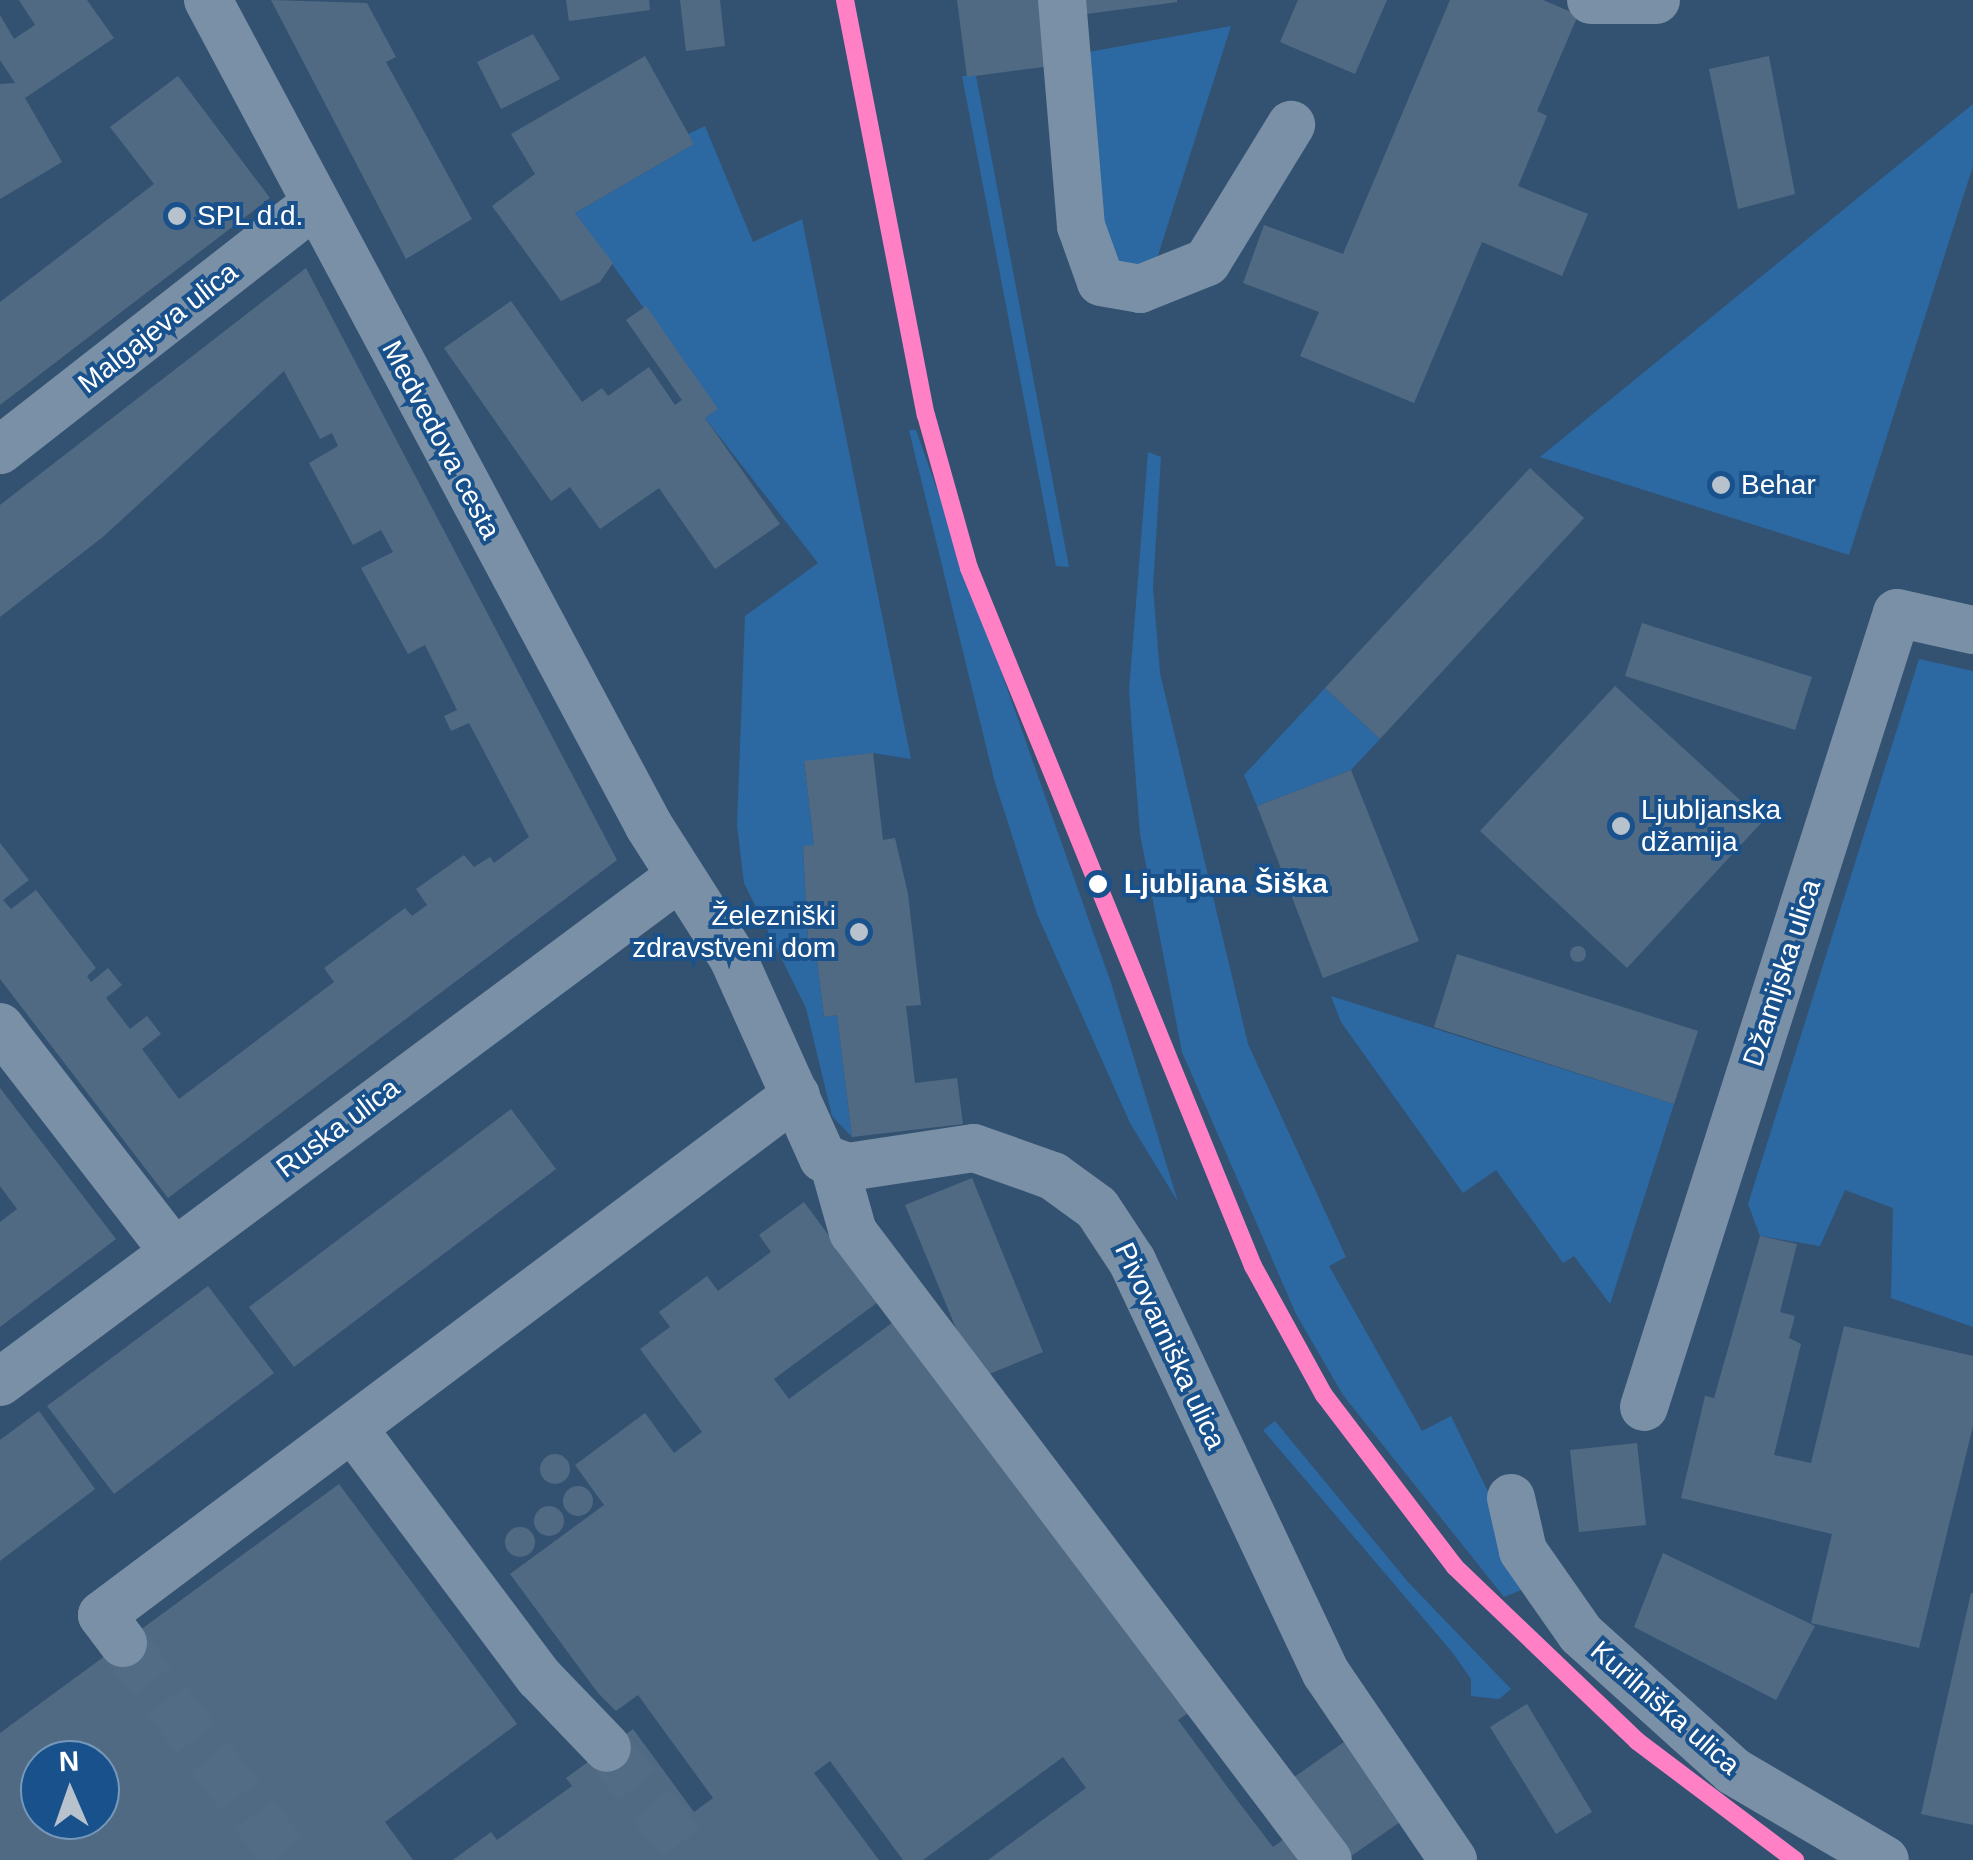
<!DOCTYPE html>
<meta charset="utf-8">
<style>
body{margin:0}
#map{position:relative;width:1973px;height:1860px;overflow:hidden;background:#335271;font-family:Helvetica,sans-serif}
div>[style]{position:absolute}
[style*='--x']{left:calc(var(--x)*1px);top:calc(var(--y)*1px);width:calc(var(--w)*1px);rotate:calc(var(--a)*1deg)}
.green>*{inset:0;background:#2c68a2}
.building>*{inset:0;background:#516a83}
.round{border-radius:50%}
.minor-tunnel>*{height:48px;margin-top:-24px;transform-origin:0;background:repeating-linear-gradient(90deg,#526c86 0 48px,transparent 0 72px)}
.minor>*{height:48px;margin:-24px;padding:0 24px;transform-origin:24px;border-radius:24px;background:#7a90a6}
.rail>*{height:8px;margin-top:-4px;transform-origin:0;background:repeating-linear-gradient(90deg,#7b91a4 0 18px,transparent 0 26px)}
.rail-1>*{height:18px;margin:-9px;padding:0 9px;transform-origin:9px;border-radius:9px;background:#ff80c5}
.dots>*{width:28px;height:28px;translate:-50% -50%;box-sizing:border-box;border:5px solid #18518c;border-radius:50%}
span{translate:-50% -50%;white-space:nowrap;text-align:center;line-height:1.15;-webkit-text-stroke:8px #18518c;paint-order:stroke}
.poi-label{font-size:28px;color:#fff}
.left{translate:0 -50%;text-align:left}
.right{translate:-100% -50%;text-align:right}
.street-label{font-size:28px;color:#fff}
.stop-label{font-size:28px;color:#fff;font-weight:700}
.north{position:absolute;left:20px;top:1740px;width:100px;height:100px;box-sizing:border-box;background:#18518c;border:2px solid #7497ba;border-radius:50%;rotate:358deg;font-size:28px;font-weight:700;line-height:40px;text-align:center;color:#fff}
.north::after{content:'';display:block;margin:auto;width:35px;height:45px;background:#b8c2cd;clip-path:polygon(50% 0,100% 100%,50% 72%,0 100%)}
</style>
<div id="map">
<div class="green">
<div style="clip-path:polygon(1231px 26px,1154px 268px,1124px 268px,1106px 252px,1083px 53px)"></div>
<div style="clip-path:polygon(962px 76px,976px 76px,1069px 567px,1056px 566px)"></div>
<div style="clip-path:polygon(1973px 104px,1973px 166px,1849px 555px,1540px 457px)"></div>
<div style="clip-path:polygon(705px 126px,753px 242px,802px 219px,911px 759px,873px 753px,804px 762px,814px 845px,803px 847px,809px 961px,817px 960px,824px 1017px,837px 1015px,852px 1137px,832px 1116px,806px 1008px,744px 883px,737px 825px,745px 616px,818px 563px,705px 418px,717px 409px,575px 213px,694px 144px,688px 134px)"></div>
<div style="clip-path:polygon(909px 430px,916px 430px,1111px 983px,1178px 1202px,1130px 1123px,1037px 914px,994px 779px)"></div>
<div style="clip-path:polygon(1148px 452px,1161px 457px,1153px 587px,1160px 673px,1248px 1044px,1346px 1257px,1329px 1266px,1422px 1431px,1451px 1416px,1494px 1504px,1524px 1589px,1504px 1597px,1343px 1395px,1296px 1314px,1182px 1052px,1140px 834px,1129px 691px)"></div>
<div style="clip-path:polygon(1919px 659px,1973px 671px,1973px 1327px,1891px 1298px,1893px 1208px,1845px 1190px,1820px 1246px,1760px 1236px,1748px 1204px)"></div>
<div style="clip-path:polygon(1325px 688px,1380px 739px,1351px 770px,1257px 806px,1244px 775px)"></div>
<div style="clip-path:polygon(1331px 996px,1674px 1104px,1610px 1304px,1574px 1256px,1563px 1263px,1496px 1170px,1463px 1193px,1341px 1022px)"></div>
<div style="clip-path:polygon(1275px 1421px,1408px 1582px,1511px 1689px,1499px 1699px,1471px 1696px,1471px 1679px,1452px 1652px,1263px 1430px)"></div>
</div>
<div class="building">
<div style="clip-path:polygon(19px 0,87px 0,114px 38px,25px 98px,62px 162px,0 199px,0 84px,15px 83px,0 60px,0 15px,14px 39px,35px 25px)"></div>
<div style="clip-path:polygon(271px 0,367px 3px,396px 57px,386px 62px,472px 219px,406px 259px)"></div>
<div style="clip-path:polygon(566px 0,649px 0,650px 10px,569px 21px)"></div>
<div style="clip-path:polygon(680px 0,720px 0,725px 46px,686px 51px)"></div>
<div style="clip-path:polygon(957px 0,1051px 0,1059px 65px,967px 77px)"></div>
<div style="clip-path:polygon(1077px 0,1177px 0,1177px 2px,1079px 15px)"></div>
<div style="clip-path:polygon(1298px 0,1387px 0,1355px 74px,1280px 42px)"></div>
<div style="clip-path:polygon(1450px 0,1543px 0,1578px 15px,1537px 111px,1547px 116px,1518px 186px,1588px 214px,1562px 276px,1482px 242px,1414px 403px,1300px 356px,1319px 312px,1243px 283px,1264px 225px,1343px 254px)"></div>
<div style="clip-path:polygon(533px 34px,560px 79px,501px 109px,477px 62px)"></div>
<div style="clip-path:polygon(645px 56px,694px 144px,575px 213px,613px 263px,600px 282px,561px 301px,492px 206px,535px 174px,511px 134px)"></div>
<div style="clip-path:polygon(1769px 56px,1795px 194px,1738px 209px,1709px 69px)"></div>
<div style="clip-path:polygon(178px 76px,270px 198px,0 405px,0 302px,154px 184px,110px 127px)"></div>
<div style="clip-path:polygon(306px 268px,617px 860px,168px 1198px,0 979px,0 843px,29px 880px,3px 900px,11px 909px,36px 890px,96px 968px,87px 976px,91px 982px,108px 968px,122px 985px,106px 998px,130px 1029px,147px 1016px,161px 1034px,142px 1049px,179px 1099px,334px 982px,324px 968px,405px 908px,412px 916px,427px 905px,416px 889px,464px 855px,474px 867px,490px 857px,494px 863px,529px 837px,469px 723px,451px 731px,444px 716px,457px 710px,425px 645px,408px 654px,361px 568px,393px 552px,381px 530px,353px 545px,309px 463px,338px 446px,332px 433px,320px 439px,284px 371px,104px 536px,0 617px,0 505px)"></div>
<div style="clip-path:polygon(511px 301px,582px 402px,602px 388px,608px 396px,649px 367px,675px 405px,682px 400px,626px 320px,646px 306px,718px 409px,705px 418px,780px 524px,715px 569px,659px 488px,600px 529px,570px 487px,551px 501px,444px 348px)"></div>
<div style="clip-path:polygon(1530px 468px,1584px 518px,1380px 739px,1325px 688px)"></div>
<div style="clip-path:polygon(1642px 623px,1812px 677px,1795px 730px,1625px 676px)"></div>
<div style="clip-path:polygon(1615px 686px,1763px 821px,1627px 968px,1480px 831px)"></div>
<div style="clip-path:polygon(873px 753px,883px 840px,895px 838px,908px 894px,921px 1005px,906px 1006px,915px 1083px,957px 1078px,963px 1124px,852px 1137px,837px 1015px,824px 1017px,817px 960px,809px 961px,803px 846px,814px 845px,804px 761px)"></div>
<div style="clip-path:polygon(1351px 770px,1419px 941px,1323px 978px,1257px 806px)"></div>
<div class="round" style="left:1570px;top:946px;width:16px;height:16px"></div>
<div style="clip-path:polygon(1457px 954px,1698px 1031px,1674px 1104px,1434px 1027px)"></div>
<div style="clip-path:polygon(0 1088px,116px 1239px,0 1327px,0 1222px,17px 1209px,0 1186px)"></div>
<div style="clip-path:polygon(511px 1109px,556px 1169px,294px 1367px,249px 1307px)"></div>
<div style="clip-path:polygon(972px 1178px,1043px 1352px,977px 1379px,905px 1205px)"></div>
<div style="clip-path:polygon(804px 1202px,878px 1302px,774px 1379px,789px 1399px,896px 1320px,1188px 1713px,1178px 1720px,1237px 1800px,1273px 1847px,1288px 1836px,1306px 1860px,988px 1860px,1086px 1788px,1063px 1757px,923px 1860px,903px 1860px,830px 1761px,814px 1773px,879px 1860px,453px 1860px,491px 1832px,497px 1840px,572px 1786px,566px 1778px,633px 1729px,694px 1812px,713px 1798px,638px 1695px,616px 1711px,598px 1693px,510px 1574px,604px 1505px,575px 1465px,645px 1413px,674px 1453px,702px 1432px,640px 1349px,670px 1327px,659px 1312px,707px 1276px,718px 1291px,771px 1252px,759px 1235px)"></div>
<div style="clip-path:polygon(1760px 1236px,1797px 1244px,1780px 1312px,1795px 1316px,1789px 1338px,1801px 1344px,1774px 1455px,1811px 1463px,1844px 1326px,1973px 1356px,1973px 1426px,1919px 1648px,1811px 1623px,1832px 1534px,1681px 1498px,1705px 1396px,1714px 1398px)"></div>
<div style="clip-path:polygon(208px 1286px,274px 1373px,114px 1494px,47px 1406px)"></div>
<div style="clip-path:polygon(39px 1411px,95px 1489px,0 1561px,0 1440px)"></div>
<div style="clip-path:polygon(1637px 1443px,1646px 1525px,1579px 1532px,1570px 1450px)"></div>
<div class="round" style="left:540px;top:1454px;width:30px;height:30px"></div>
<div style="clip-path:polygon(evenodd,339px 1484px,517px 1724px,385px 1822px,413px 1860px,0 1860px,0 1733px,339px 1484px,40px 1760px,100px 1760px,100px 1820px,40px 1820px,40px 1760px)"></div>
<div class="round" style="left:563px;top:1486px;width:30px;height:30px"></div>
<div class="round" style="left:534px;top:1506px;width:30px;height:30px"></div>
<div class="round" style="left:505px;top:1527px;width:30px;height:30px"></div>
<div style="clip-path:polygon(1663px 1553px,1815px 1626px,1776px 1700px,1634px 1627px)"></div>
<div style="clip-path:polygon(1971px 1593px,1973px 1593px,1973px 1825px,1921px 1814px)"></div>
<div style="clip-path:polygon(1527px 1704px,1592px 1812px,1556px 1834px,1490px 1727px)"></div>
<div style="clip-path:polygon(1344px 1742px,1400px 1822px,1347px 1859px,1290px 1780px)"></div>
</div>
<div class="minor-tunnel">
<div style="--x:123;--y:1643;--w:273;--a:52.6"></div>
<div style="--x:607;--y:1748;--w:142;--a:51.8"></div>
</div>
<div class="minor">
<div style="--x:208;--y:0;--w:936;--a:61.9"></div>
<div style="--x:649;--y:826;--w:156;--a:57.5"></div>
<div style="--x:733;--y:958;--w:219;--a:65.8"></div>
<div style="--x:823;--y:1158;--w:27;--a:20"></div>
<div style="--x:848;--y:1167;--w:127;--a:-8.6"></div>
<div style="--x:974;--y:1148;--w:84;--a:19.5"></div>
<div style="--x:1053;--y:1176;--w:54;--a:36"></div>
<div style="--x:1097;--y:1208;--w:64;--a:56.6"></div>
<div style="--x:1132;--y:1261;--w:455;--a:64.8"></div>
<div style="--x:1326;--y:1673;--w:226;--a:55.8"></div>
<div style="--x:1062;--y:0;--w:227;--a:85.2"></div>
<div style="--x:1081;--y:226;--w:59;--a:70.3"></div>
<div style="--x:1101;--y:282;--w:40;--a:10"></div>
<div style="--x:1140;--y:289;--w:72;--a:-21.9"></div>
<div style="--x:1207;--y:262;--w:161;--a:-58.5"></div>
<div style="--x:1591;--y:0;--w:65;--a:0"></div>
<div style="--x:0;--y:450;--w:400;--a:-38"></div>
<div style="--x:0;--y:1027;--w:283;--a:52.3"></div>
<div style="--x:834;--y:1165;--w:70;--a:74.2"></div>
<div style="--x:853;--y:1232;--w:787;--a:52.9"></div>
<div style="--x:0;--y:1382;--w:845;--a:-36.63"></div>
<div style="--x:1644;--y:1407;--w:833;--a:-72.33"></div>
<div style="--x:1897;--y:613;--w:78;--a:12.6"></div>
<div style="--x:354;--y:1430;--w:309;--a:53.2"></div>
<div style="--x:539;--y:1677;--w:98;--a:46.2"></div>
<div style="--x:1511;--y:1498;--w:54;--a:77.2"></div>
<div style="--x:1523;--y:1551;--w:101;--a:55.1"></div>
<div style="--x:1581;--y:1634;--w:205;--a:42"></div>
<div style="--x:1733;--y:1771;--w:176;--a:30.4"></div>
<div style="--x:123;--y:1643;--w:35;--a:-127"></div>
<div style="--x:102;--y:1615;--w:867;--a:-36.84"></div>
</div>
<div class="rail">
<div style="--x:845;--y:0;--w:423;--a:79"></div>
<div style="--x:926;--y:415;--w:159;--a:74.3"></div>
<div style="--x:969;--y:568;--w:754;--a:67.86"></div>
<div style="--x:1253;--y:1266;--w:147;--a:61.2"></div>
<div style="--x:1324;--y:1395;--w:216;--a:52.7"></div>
<div style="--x:1455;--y:1567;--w:252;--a:43.7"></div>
<div style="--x:1637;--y:1741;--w:198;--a:37"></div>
</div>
<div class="rail-1">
<div style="--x:845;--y:0;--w:423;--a:79"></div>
<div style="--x:926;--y:415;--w:159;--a:74.3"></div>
<div style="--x:969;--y:568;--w:754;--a:67.86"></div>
<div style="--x:1253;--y:1266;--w:147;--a:61.2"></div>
<div style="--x:1324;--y:1395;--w:216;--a:52.7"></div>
<div style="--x:1455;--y:1567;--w:252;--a:43.7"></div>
<div style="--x:1637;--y:1741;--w:198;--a:37"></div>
</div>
<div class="dots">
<div style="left:177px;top:216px;background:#b8c2cd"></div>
<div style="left:1721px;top:485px;background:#b8c2cd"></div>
<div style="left:1621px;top:826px;background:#b8c2cd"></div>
<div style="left:1098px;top:884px;background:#fff"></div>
<div style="left:859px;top:932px;background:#b8c2cd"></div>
</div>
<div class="poi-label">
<span class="left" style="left:197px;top:216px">SPL d.d.</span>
<span class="left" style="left:1741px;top:485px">Behar</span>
<span class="left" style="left:1641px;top:826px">Ljubljanska<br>džamija</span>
<span class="right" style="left:836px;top:932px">Železniški<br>zdravstveni dom</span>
</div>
<div class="street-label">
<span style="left:158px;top:328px;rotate:-38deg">Malgajeva ulica</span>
<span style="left:441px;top:440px;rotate:62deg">Medvedova cesta</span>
<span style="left:1782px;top:973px;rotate:-72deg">Džamijska ulica</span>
<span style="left:338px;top:1128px;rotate:-37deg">Ruska ulica</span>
<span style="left:1170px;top:1346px;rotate:65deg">Pivovarniška ulica</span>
<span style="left:1665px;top:1708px;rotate:41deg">Kurilniška ulica</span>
</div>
<div class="stop-label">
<span class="left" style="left:1124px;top:884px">Ljubljana Šiška</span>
</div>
<div class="north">N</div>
</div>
